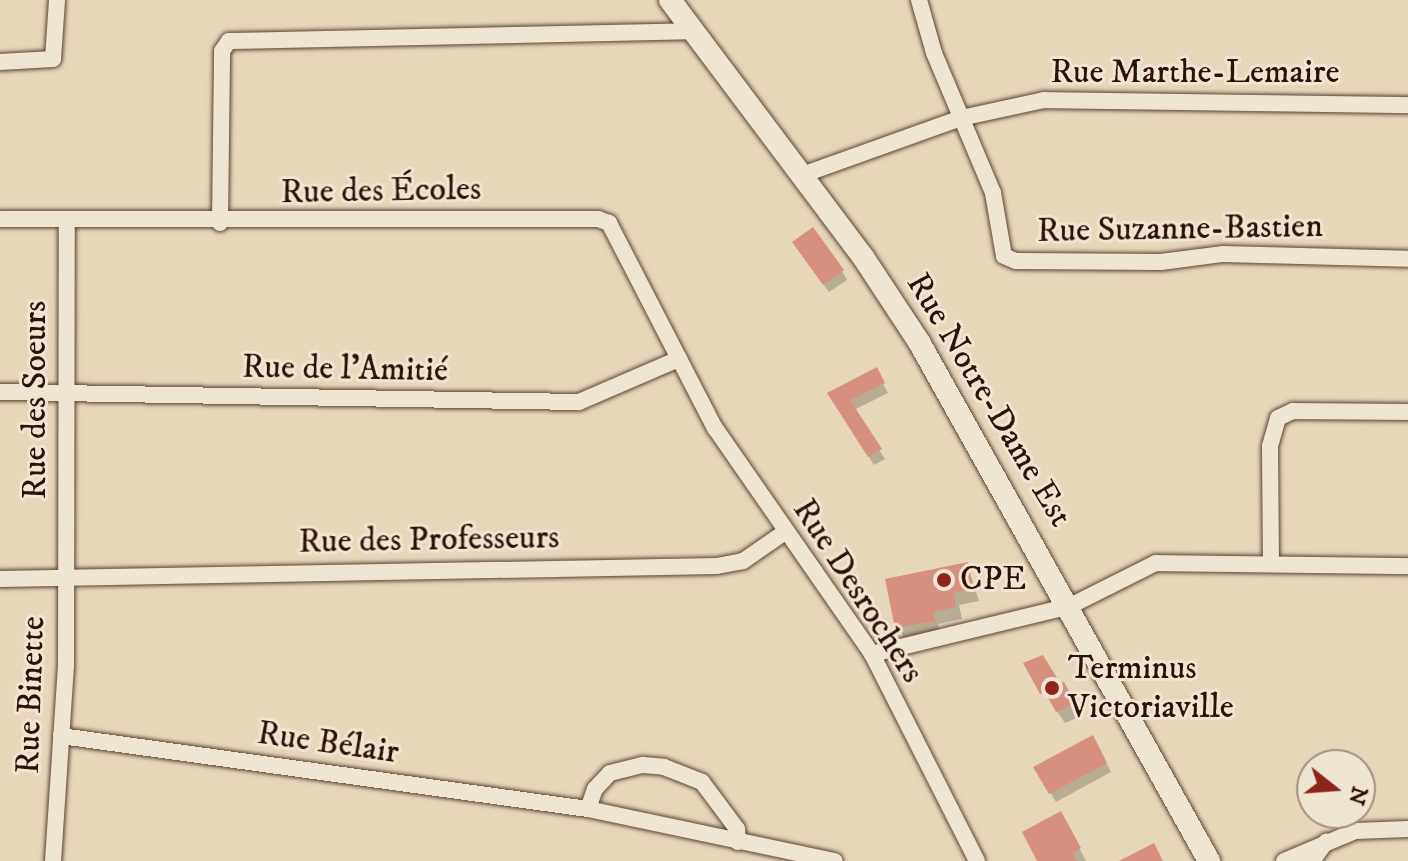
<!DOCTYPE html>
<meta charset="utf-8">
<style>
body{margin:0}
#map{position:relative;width:1408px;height:861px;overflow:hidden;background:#e6d7bb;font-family:"IM FELL DW Pica",serif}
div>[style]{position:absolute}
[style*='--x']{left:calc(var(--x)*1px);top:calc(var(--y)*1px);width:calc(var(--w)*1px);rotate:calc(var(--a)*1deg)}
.shadow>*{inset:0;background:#0003}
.building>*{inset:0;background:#d78f7e}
.roads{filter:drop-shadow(0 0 2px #5c4233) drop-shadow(0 0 2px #5c4233)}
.street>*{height:16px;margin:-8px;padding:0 8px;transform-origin:8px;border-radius:8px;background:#efe5d3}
.secondary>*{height:22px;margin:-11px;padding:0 11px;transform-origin:11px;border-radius:11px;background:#efe5d3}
.dots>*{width:22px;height:22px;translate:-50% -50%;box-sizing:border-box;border:4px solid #efe5d3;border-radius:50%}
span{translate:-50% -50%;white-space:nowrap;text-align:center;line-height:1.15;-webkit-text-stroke:6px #efe5d3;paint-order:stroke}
.street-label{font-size:34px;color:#2e1006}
.poi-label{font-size:34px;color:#2e1006}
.left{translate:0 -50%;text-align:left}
.north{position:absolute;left:1296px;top:749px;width:80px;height:80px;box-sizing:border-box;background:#efe5d3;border:2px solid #a29081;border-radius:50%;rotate:107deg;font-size:22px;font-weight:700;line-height:32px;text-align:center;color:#2e1006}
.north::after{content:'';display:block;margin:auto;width:28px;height:36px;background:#8f2418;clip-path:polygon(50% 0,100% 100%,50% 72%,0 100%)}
</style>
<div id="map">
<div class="shadow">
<div style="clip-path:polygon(800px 252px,842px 271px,847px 280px,829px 292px)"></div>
<div style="clip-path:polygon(876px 370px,888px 393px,854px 410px,885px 459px,874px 465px,830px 394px)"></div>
<div style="clip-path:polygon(967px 564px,979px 601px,959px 605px,962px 619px,938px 624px,940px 633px,904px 640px,887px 580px)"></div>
<div style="clip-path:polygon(1033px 676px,1063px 684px,1081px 716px,1065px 723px)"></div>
<div style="clip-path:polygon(1093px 738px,1111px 772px,1056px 802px,1036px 768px)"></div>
<div style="clip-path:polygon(1061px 814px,1086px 861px,1040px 861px)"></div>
</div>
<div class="building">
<div style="clip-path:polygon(813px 227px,844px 270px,823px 285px,792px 242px)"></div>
<div style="clip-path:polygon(877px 367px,885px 383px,850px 400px,882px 449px,868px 457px,827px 393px)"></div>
<div style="clip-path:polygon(968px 562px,973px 589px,954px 593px,956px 607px,933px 612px,935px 621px,895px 628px,885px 579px)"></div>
<div style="clip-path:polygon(1043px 655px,1060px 683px,1064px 682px,1076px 704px,1056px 712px,1045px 692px,1040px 694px,1023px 663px)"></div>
<div style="clip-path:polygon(1093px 735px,1107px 763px,1049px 794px,1033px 767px)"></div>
<div style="clip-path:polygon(1061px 811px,1081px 848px,1073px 853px,1077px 861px,1037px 861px,1022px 832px)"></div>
<div style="clip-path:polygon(1154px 843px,1163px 861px,1119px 861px)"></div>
</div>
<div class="roads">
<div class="street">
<div style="--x:919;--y:0;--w:55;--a:74.2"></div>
<div style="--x:934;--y:53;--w:152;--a:67.1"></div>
<div style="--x:993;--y:193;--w:64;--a:80.1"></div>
<div style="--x:1004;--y:256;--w:13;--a:23"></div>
<div style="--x:1016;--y:261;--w:145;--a:0.4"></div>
<div style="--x:1161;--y:262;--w:63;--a:-7.4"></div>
<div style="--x:1223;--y:254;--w:185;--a:1.5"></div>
<div style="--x:0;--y:62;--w:53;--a:-3.2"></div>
<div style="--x:53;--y:59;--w:59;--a:-86.1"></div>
<div style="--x:802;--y:175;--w:169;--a:-19.7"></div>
<div style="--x:961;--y:118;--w:85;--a:-12.2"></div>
<div style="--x:1044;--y:100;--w:364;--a:0.8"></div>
<div style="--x:0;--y:219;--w:598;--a:0"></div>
<div style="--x:598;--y:219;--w:12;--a:20"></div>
<div style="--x:609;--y:223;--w:231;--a:62.7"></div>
<div style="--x:715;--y:428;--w:275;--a:55.2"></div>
<div style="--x:872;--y:654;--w:232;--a:63.1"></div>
<div style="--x:220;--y:223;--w:172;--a:-89.3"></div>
<div style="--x:222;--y:51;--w:12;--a:-55"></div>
<div style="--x:229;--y:41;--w:465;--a:-1.2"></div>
<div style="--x:0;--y:392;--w:579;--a:0.99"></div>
<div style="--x:579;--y:402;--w:109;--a:-23.3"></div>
<div style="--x:1271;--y:563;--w:117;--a:-90.5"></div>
<div style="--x:1270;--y:446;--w:29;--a:-74"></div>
<div style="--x:1278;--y:418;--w:17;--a:-25"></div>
<div style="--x:1293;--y:411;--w:115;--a:0.5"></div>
<div style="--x:0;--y:579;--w:717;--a:-1.04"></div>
<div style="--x:717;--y:566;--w:26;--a:-11"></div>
<div style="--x:743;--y:561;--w:51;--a:-34.6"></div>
<div style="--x:872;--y:654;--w:204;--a:-13.6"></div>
<div style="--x:1070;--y:606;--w:96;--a:-26.6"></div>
<div style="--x:1156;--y:563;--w:252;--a:0.7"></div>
<div style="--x:61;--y:736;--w:532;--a:7.89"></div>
<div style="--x:588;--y:809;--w:252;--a:11.9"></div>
<div style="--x:588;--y:809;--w:21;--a:-71"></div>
<div style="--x:595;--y:789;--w:22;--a:-47"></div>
<div style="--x:610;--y:773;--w:34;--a:-14"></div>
<div style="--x:643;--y:765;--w:21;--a:5"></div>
<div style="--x:664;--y:767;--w:41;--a:21.5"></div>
<div style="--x:702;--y:782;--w:59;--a:53.3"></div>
<div style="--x:737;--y:829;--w:13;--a:86"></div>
<div style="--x:53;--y:861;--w:195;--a:-86.2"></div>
<div style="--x:66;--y:666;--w:445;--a:-89.9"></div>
<div style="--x:1284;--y:861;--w:77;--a:-22.9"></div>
<div style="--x:1355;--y:831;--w:53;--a:-2.2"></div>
<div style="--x:1312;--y:861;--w:24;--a:-54"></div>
</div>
<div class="secondary">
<div style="--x:670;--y:0;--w:321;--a:53.1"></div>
<div style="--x:863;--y:257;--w:102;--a:56.6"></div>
<div style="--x:919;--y:342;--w:595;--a:60.8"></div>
</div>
</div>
<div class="dots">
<div style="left:944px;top:580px;background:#8f2418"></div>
<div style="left:1052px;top:688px;background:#8f2418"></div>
</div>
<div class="street-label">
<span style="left:1195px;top:73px">Rue Marthe-Lemaire</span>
<span style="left:381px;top:191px;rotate:-1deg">Rue des Écoles</span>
<span style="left:1180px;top:229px;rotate:-1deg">Rue Suzanne-Bastien</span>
<span style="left:345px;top:369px;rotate:1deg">Rue de l'Amitié</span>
<span style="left:36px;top:400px;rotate:-90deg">Rue des Soeurs</span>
<span style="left:989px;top:400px;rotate:59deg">Rue Notre-Dame Est</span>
<span style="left:429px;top:540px;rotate:-1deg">Rue des Professeurs</span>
<span style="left:858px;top:591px;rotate:57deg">Rue Desrochers</span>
<span style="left:31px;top:695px;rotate:-88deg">Rue Binette</span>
<span style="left:328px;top:743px;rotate:8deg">Rue Bélair</span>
</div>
<div class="poi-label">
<span class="left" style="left:960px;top:580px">CPE</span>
<span class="left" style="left:1068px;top:688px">Terminus<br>Victoriaville</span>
</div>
<div class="north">N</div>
</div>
